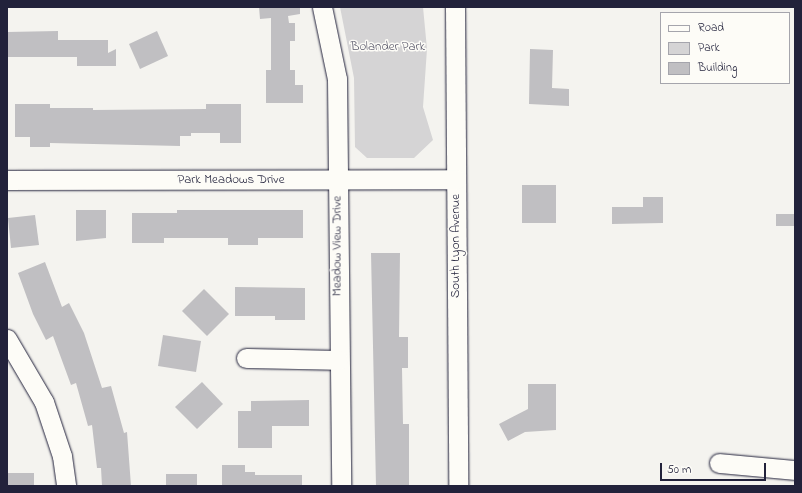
<!DOCTYPE html>
<style>
body{margin:0}
#map{position:relative;width:802px;height:493px;overflow:hidden;background:#f4f3ef;font-family:"Indie Flower",sans-serif}
div>[style]{position:absolute}
[style*='--x']{left:calc(var(--x)*1px);top:calc(var(--y)*1px);width:calc(var(--w)*1px);rotate:calc(var(--a)*1deg)}
.green>*{inset:0;background:#d5d4d5}
.building>*{inset:0;background:#c0bfc2}
.roads{filter:drop-shadow(0 0 1px #22223b) drop-shadow(0 0 1px #22223b)}
.minor>*{height:19px;margin:-9.5px;padding:0 9.5px;transform-origin:9.5px;border-radius:9.5px;background:#fdfcf7}
span{translate:-50% -50%;white-space:nowrap;text-align:center;line-height:1.15;-webkit-text-stroke:3px #fdfcf7;paint-order:stroke}
.park-label{font-size:13px;color:#585769}
.street-label{font-size:13px;color:#22223b}
.frame{position:absolute;inset:0;border:8px solid #22223b;pointer-events:none}
.legend{position:absolute;left:660px;top:12px;width:130px;height:72px;box-sizing:border-box;background:#fdfcf7;border:1px solid #a5a5ac;margin:0;padding:5px 7px;list-style:none;font-size:12px;color:#22223b}
.legend li{display:flex;align-items:center;gap:8px;height:20px}
.legend b{width:20px;border:1px solid #a5a5ac}
.scale{position:absolute;left:660px;top:463px;width:106px;height:18px;box-sizing:border-box;border:2px solid #22223b;border-top:0;padding-left:5px;font-size:12px;line-height:14px;white-space:nowrap;color:#22223b;-webkit-text-stroke:3px #fdfcf7;paint-order:stroke}
</style>
<div id="map">
<div class="green">
<div style="clip-path:polygon(340px 7px,423px 7px,427px 49px,423px 107px,433px 140px,414px 158px,367px 158px,355px 147px,354px 78px)"></div>
</div>
<div class="building">
<div style="clip-path:polygon(259px 7px,300px 7px,300px 14px,288px 16px,289px 23px,295px 23px,295px 41px,290px 41px,290px 70px,295px 70px,295px 85px,303px 85px,303px 103px,266px 103px,266px 70px,271px 70px,271px 18px,260px 19px)"></div>
<div style="clip-path:polygon(58px 31px,58px 40px,108px 40px,108px 53px,116px 49px,116px 66px,77px 66px,77px 57px,7px 57px,7px 32px)"></div>
<div style="clip-path:polygon(157px 31px,168px 56px,140px 69px,129px 44px)"></div>
<div style="clip-path:polygon(530px 49px,553px 50px,552px 88px,569px 89px,569px 106px,529px 104px)"></div>
<div style="clip-path:polygon(15px 104px,50px 104px,50px 108px,93px 108px,93px 110px,206px 109px,206px 104px,241px 104px,241px 143px,220px 143px,220px 133px,191px 133px,191px 136px,180px 136px,180px 146px,50px 143px,50px 147px,30px 147px,30px 137px,15px 137px)"></div>
<div style="clip-path:polygon(522px 185px,556px 185px,556px 223px,522px 223px)"></div>
<div style="clip-path:polygon(643px 197px,663px 197px,663px 223px,612px 224px,612px 207px,643px 207px)"></div>
<div style="clip-path:polygon(76px 210px,106px 210px,106px 238px,76px 241px)"></div>
<div style="clip-path:polygon(177px 210px,303px 210px,303px 238px,258px 238px,258px 245px,228px 245px,228px 238px,164px 238px,164px 243px,132px 243px,132px 213px,177px 213px)"></div>
<div style="clip-path:polygon(776px 214px,795px 214px,795px 226px,776px 226px)"></div>
<div style="clip-path:polygon(35px 215px,39px 245px,11px 248px,8px 218px)"></div>
<div style="clip-path:polygon(371px 253px,400px 253px,399px 337px,408px 337px,408px 368px,402px 368px,403px 424px,409px 424px,409px 486px,376px 486px)"></div>
<div style="clip-path:polygon(45px 262px,62px 307px,69px 303px,84px 333px,102px 388px,111px 386px,124px 433px,127px 432px,131px 486px,102px 486px,101px 468px,97px 468px,92px 425px,88px 426px,76px 383px,71px 385px,53px 336px,46px 340px,33px 314px,18px 273px)"></div>
<div style="clip-path:polygon(235px 287px,305px 288px,305px 320px,275px 320px,275px 316px,235px 316px)"></div>
<div style="clip-path:polygon(204px 289px,229px 314px,207px 336px,182px 311px)"></div>
<div style="clip-path:polygon(163px 335px,201px 341px,196px 372px,158px 366px)"></div>
<div style="clip-path:polygon(202px 382px,223px 404px,197px 429px,175px 407px)"></div>
<div style="clip-path:polygon(528px 384px,556px 384px,556px 430px,525px 432px,508px 441px,499px 424px,528px 409px)"></div>
<div style="clip-path:polygon(309px 400px,309px 426px,272px 426px,272px 448px,238px 448px,238px 411px,251px 411px,251px 401px)"></div>
<div style="clip-path:polygon(222px 465px,245px 465px,245px 472px,255px 472px,255px 475px,302px 475px,302px 486px,222px 486px)"></div>
<div style="clip-path:polygon(7px 473px,34px 473px,34px 486px,7px 486px)"></div>
<div style="clip-path:polygon(166px 474px,197px 474px,197px 486px,166px 486px)"></div>
</div>
<div class="roads">
<div class="minor">
<div style="--x:322;--y:7;--w:74;--a:78.2"></div>
<div style="--x:337;--y:79;--w:407;--a:89.4"></div>
<div style="--x:455;--y:7;--w:479;--a:89.6"></div>
<div style="--x:7;--y:180;--w:449;--a:-0.1"></div>
<div style="--x:7;--y:339;--w:73;--a:59.6"></div>
<div style="--x:44;--y:402;--w:57;--a:71.6"></div>
<div style="--x:62;--y:456;--w:30;--a:82"></div>
<div style="--x:246;--y:358;--w:92;--a:1.2"></div>
<div style="--x:719;--y:463;--w:76;--a:5.3"></div>
</div>
</div>
<div class="park-label">
<span style="left:388px;top:47px">Bolander Park</span>
</div>
<div class="street-label">
<span style="left:231px;top:180px">Park Meadows Drive</span>
<span style="left:338px;top:246px;rotate:-90deg">Meadow View Drive</span>
<span style="left:456px;top:246px;rotate:-90deg">South Lyon Avenue</span>
</div>
<div class="frame"></div>
<ul class="legend">
<li><b style="height:5px;background:#fdfcf7"></b>Road</li>
<li><b style="height:11px;background:#d5d4d5"></b>Park</li>
<li><b style="height:11px;background:#c0bfc2"></b>Building</li>
</ul>
<div class="scale">50 m</div>
</div>
